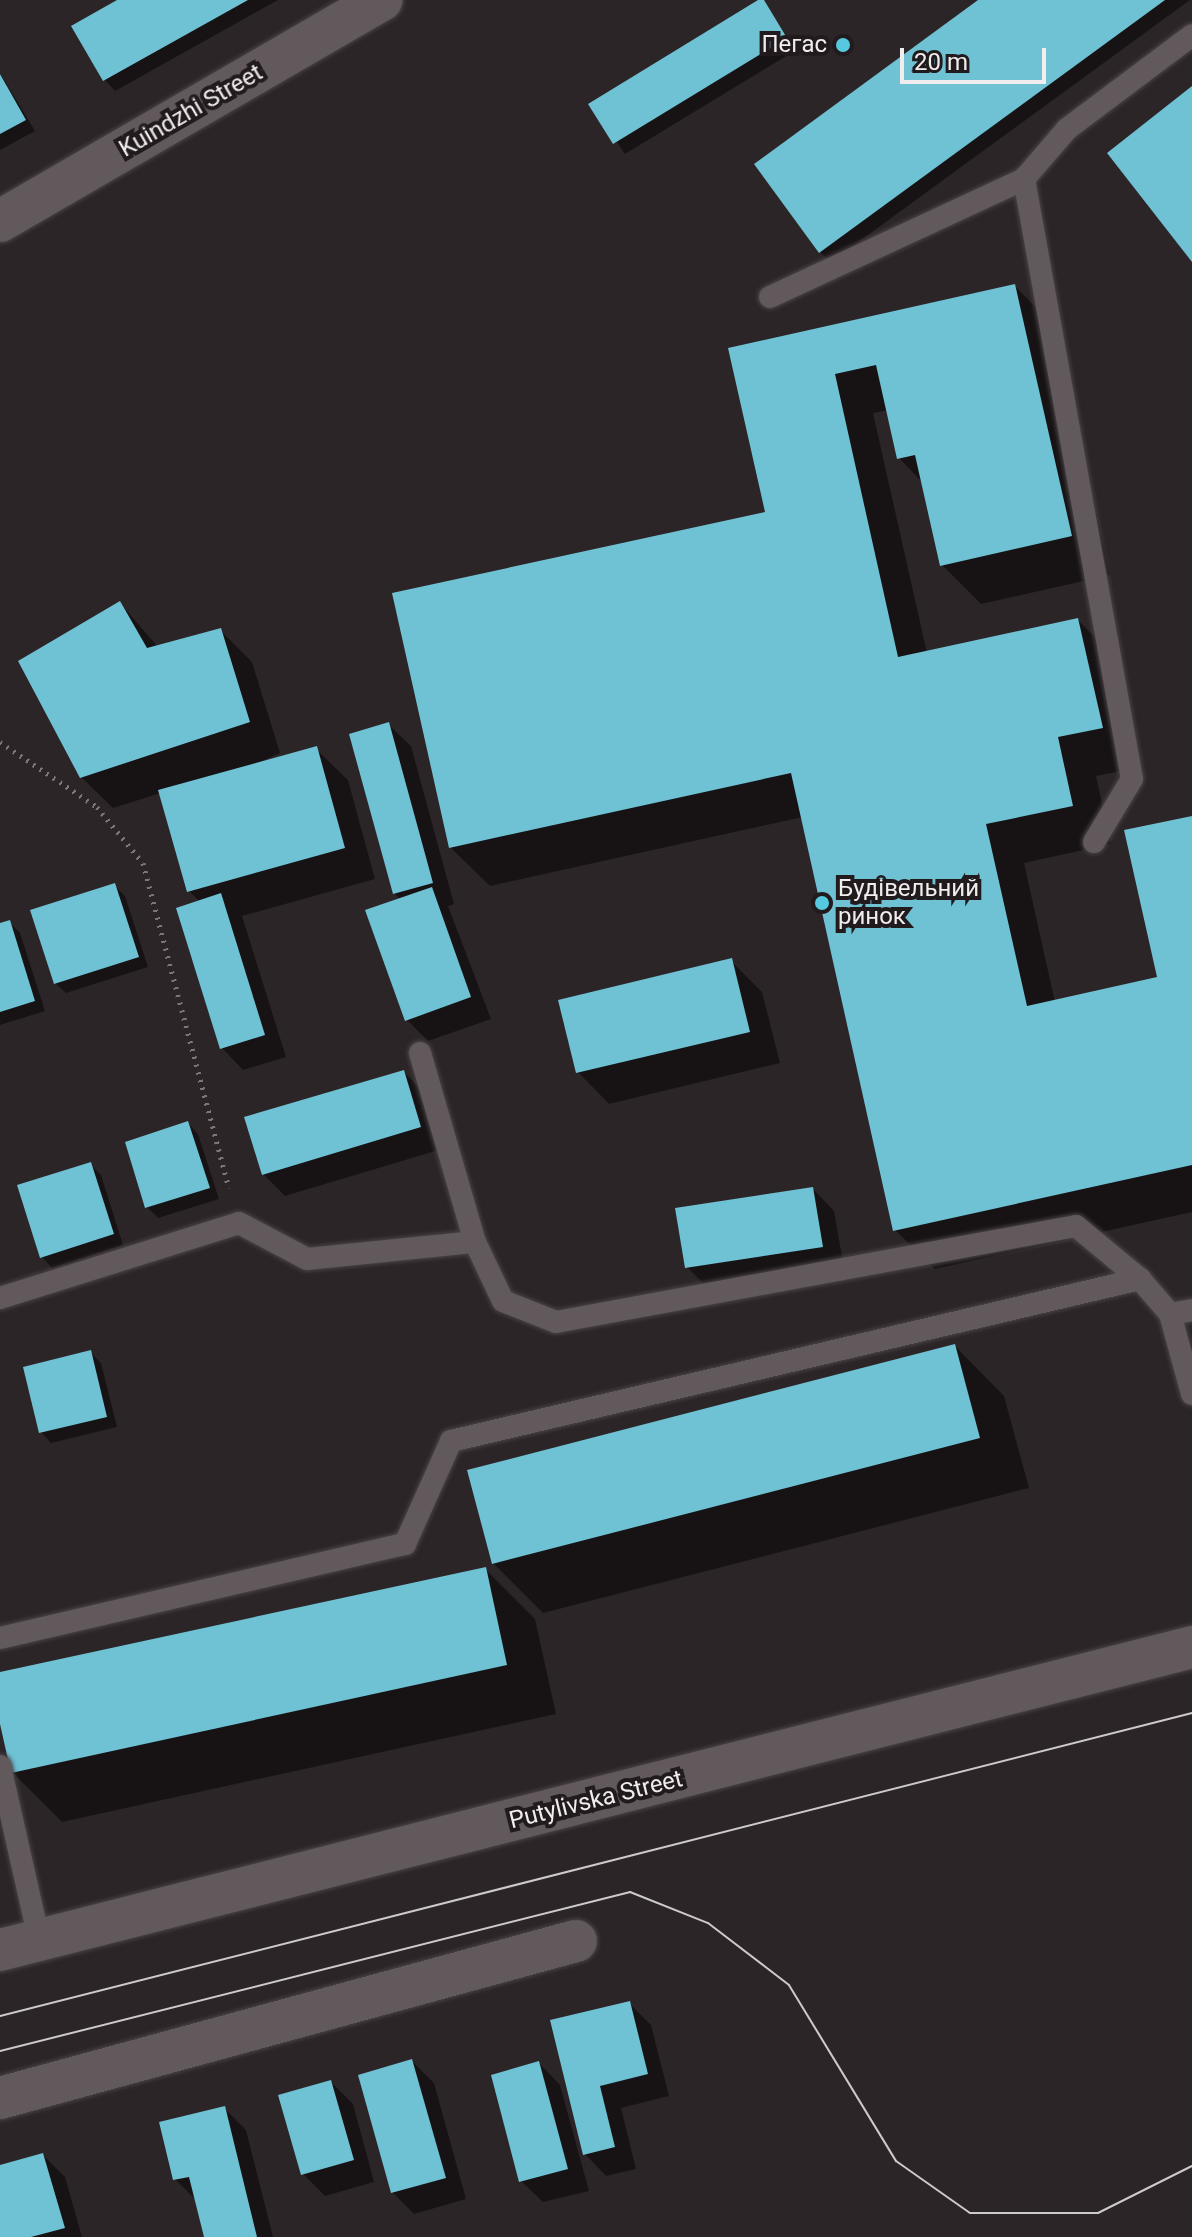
<!DOCTYPE html>
<meta charset="utf-8">
<style>
body{margin:0}
#map{position:relative;width:1192px;height:2237px;overflow:hidden;background:#2c2528;font-family:Roboto,sans-serif}
div>[style]{position:absolute}
[style*='--x']{left:calc(var(--x)*1px);top:calc(var(--y)*1px);width:calc(var(--w)*1px);rotate:calc(var(--a)*1deg)}
.shadow>*{inset:0;background:#0007}
.building>*{inset:0;background:#6fc1d4}
.path>*{height:5px;margin-top:-2.5px;transform-origin:0;background:repeating-linear-gradient(90deg,#7c7679 0 2px,transparent 0 8px)}
.roads{filter:drop-shadow(0 0 2px #494346) drop-shadow(0 0 2px #494346)}
.lane>*{height:22px;margin:-11px;padding:0 11px;transform-origin:11px;border-radius:11px;background:#61595c}
.street>*{height:42px;margin:-21px;padding:0 21px;transform-origin:21px;border-radius:21px;background:#61595c}
.tram>*{height:2px;margin:-1px;padding:0 1px;transform-origin:1px;border-radius:1px;background:#cec9cb}
.dots>*{width:22px;height:22px;translate:-50% -50%;box-sizing:border-box;border:4px solid #221b1e;border-radius:50%}
span{translate:-50% -50%;white-space:nowrap;text-align:center;line-height:1.15;-webkit-text-stroke:8px #221b1e;paint-order:stroke}
.poi-label{font-size:24px;color:#f1ecee}
.right{translate:-100% -50%;text-align:right}
.left{translate:0 -50%;text-align:left}
.street-label{font-size:24px;color:#f1ecee}
.scale{position:absolute;left:900px;top:48px;width:146px;height:36px;box-sizing:border-box;border:4px solid #f1ecee;border-top:0;padding-left:10px;font-size:24px;line-height:28px;white-space:nowrap;color:#f1ecee;-webkit-text-stroke:6px #221b1e;paint-order:stroke}
</style>
<div id="map">
<div class="shadow">
<div style="clip-path:polygon(121px 0,278px 0,115px 91px,105px 80px)"></div>
<div style="clip-path:polygon(762px 0,796px 50px,625px 154px,591px 104px)"></div>
<div style="clip-path:polygon(982px 0,1190px 0,831px 262px,820px 252px)"></div>
<div style="clip-path:polygon(0 73px,35px 131px,0 150px)"></div>
<div style="clip-path:polygon(1015px 286px,1054px 326px,1110px 575px,981px 604px,942px 565px,923px 483px,899px 458px,888px 410px,873px 413px,927px 653px,1078px 620px,1117px 660px,1141px 767px,1096px 776px,1111px 844px,1024px 863px,1055px 1002px,1160px 979px,1192px 818px,1192px 1212px,935px 1269px,895px 1230px,803px 817px,490px 886px,450px 847px,767px 513px,731px 349px)"></div>
<div style="clip-path:polygon(120px 603px,158px 647px,221px 631px,252px 662px,280px 753px,244px 769px,316px 749px,348px 780px,375px 879px,242px 916px,286px 1057px,243px 1070px,222px 1048px,200px 902px,189px 891px,161px 793px,113px 808px,81px 777px)"></div>
<div style="clip-path:polygon(389px 725px,411px 746px,454px 904px,448px 906px,491px 1019px,428px 1041px,407px 1020px,401px 900px,394px 893px)"></div>
<div style="clip-path:polygon(114px 885px,125px 896px,148px 967px,66px 993px,55px 983px)"></div>
<div style="clip-path:polygon(9px 922px,20px 933px,45px 1011px,0 1025px,0 925px)"></div>
<div style="clip-path:polygon(731px 961px,762px 992px,780px 1063px,609px 1104px,578px 1072px)"></div>
<div style="clip-path:polygon(404px 1072px,425px 1094px,442px 1149px,285px 1196px,263px 1174px)"></div>
<div style="clip-path:polygon(188px 1123px,198px 1134px,219px 1199px,158px 1218px,147px 1207px)"></div>
<div style="clip-path:polygon(91px 1165px,101px 1175px,123px 1245px,52px 1268px,42px 1257px)"></div>
<div style="clip-path:polygon(813px 1189px,834px 1211px,844px 1268px,709px 1289px,687px 1267px)"></div>
<div style="clip-path:polygon(955px 1346px,1004px 1396px,1029px 1488px,543px 1613px,493px 1563px)"></div>
<div style="clip-path:polygon(90px 1352px,101px 1363px,117px 1427px,51px 1443px,41px 1432px)"></div>
<div style="clip-path:polygon(485px 1569px,535px 1619px,556px 1714px,62px 1822px,12px 1772px,0 1715px,0 1674px)"></div>
<div style="clip-path:polygon(629px 2003px,651px 2025px,669px 2096px,621px 2108px,636px 2169px,606px 2176px,585px 2154px,552px 2022px)"></div>
<div style="clip-path:polygon(412px 2061px,434px 2083px,466px 2199px,414px 2214px,392px 2192px)"></div>
<div style="clip-path:polygon(539px 2063px,560px 2085px,589px 2191px,543px 2202px,521px 2181px)"></div>
<div style="clip-path:polygon(331px 2082px,353px 2104px,374px 2182px,325px 2196px,303px 2174px)"></div>
<div style="clip-path:polygon(224px 2108px,246px 2130px,273px 2237px,206px 2237px,197px 2201px,175px 2179px)"></div>
<div style="clip-path:polygon(43px 2155px,65px 2177px,82px 2237px,0 2237px,0 2167px)"></div>
</div>
<div class="building">
<div style="clip-path:polygon(117px 0,248px 0,103px 81px,71px 26px)"></div>
<div style="clip-path:polygon(758px 0,764px 0,787px 38px,613px 144px,588px 104px)"></div>
<div style="clip-path:polygon(978px 0,1165px 0,819px 253px,754px 164px)"></div>
<div style="clip-path:polygon(0 74px,26px 120px,0 134px)"></div>
<div style="clip-path:polygon(1192px 86px,1192px 262px,1107px 153px)"></div>
<div style="clip-path:polygon(1015px 284px,1072px 536px,940px 566px,915px 455px,897px 459px,876px 365px,835px 374px,898px 657px,1078px 618px,1103px 728px,1058px 737px,1073px 806px,986px 824px,1027px 1006px,1157px 977px,1124px 830px,1192px 816px,1192px 1165px,893px 1231px,791px 773px,449px 848px,392px 593px,765px 512px,728px 348px)"></div>
<div style="clip-path:polygon(120px 601px,147px 648px,221px 628px,250px 722px,80px 778px,18px 661px)"></div>
<div style="clip-path:polygon(389px 722px,433px 883px,393px 894px,349px 734px)"></div>
<div style="clip-path:polygon(317px 746px,345px 848px,187px 892px,158px 790px)"></div>
<div style="clip-path:polygon(115px 883px,139px 957px,54px 984px,30px 910px)"></div>
<div style="clip-path:polygon(432px 887px,471px 997px,405px 1021px,365px 910px)"></div>
<div style="clip-path:polygon(221px 893px,265px 1035px,220px 1049px,176px 908px)"></div>
<div style="clip-path:polygon(10px 920px,35px 1001px,0 1012px,0 923px)"></div>
<div style="clip-path:polygon(732px 958px,750px 1032px,576px 1073px,558px 1000px)"></div>
<div style="clip-path:polygon(404px 1070px,421px 1127px,262px 1175px,244px 1117px)"></div>
<div style="clip-path:polygon(188px 1121px,210px 1188px,145px 1208px,125px 1142px)"></div>
<div style="clip-path:polygon(91px 1162px,114px 1234px,40px 1258px,17px 1185px)"></div>
<div style="clip-path:polygon(813px 1187px,823px 1247px,685px 1268px,675px 1208px)"></div>
<div style="clip-path:polygon(955px 1344px,980px 1438px,492px 1564px,467px 1470px)"></div>
<div style="clip-path:polygon(91px 1350px,107px 1417px,39px 1433px,23px 1367px)"></div>
<div style="clip-path:polygon(486px 1567px,507px 1665px,11px 1773px,0 1724px,0 1672px)"></div>
<div style="clip-path:polygon(630px 2001px,648px 2074px,600px 2086px,615px 2147px,583px 2155px,550px 2020px)"></div>
<div style="clip-path:polygon(412px 2059px,446px 2178px,391px 2193px,358px 2075px)"></div>
<div style="clip-path:polygon(539px 2061px,568px 2169px,519px 2182px,491px 2075px)"></div>
<div style="clip-path:polygon(331px 2080px,354px 2160px,301px 2175px,278px 2095px)"></div>
<div style="clip-path:polygon(225px 2106px,257px 2237px,204px 2237px,189px 2177px,173px 2180px,159px 2122px)"></div>
<div style="clip-path:polygon(43px 2153px,65px 2228px,31px 2237px,0 2237px,0 2165px)"></div>
</div>
<div class="path">
<div style="--x:0;--y:742;--w:117;--a:33.8"></div>
<div style="--x:97;--y:807;--w:72;--a:50.6"></div>
<div style="--x:143;--y:863;--w:336;--a:75.2"></div>
</div>
<div class="roads">
<div class="lane">
<div style="--x:770;--y:297;--w:280;--a:-24.9"></div>
<div style="--x:1094;--y:842;--w:74;--a:-58.9"></div>
<div style="--x:1132;--y:779;--w:610;--a:-100.2"></div>
<div style="--x:1024;--y:179;--w:66;--a:-49.3"></div>
<div style="--x:1067;--y:129;--w:156;--a:-36.9"></div>
<div style="--x:420;--y:1053;--w:197;--a:73.8"></div>
<div style="--x:0;--y:1298;--w:250;--a:-17.4"></div>
<div style="--x:239;--y:1223;--w:77;--a:27.9"></div>
<div style="--x:307;--y:1259;--w:169;--a:-5.8"></div>
<div style="--x:475;--y:1242;--w:65;--a:64.6"></div>
<div style="--x:503;--y:1301;--w:57;--a:21.6"></div>
<div style="--x:556;--y:1322;--w:529;--a:-10.46"></div>
<div style="--x:1076;--y:1226;--w:83;--a:39.6"></div>
<div style="--x:1140;--y:1279;--w:46;--a:49.4"></div>
<div style="--x:1170;--y:1314;--w:83;--a:74.6"></div>
<div style="--x:1170;--y:1314;--w:22;--a:-10"></div>
<div style="--x:0;--y:1638;--w:416;--a:-13.1"></div>
<div style="--x:405;--y:1544;--w:113;--a:-65.9"></div>
<div style="--x:451;--y:1441;--w:708;--a:-13.23"></div>
<div style="--x:0;--y:1766;--w:177;--a:77.3"></div>
</div>
<div class="street">
<div style="--x:0;--y:221;--w:441;--a:-30.1"></div>
<div style="--x:0;--y:1950;--w:1230;--a:-14.26"></div>
<div style="--x:0;--y:2098;--w:597;--a:-15.25"></div>
</div>
</div>
<div class="tram">
<div style="--x:0;--y:2016;--w:1230;--a:-14.26"></div>
<div style="--x:0;--y:2051;--w:650;--a:-14.16"></div>
<div style="--x:630;--y:1892;--w:84;--a:21.7"></div>
<div style="--x:708;--y:1923;--w:102;--a:37.4"></div>
<div style="--x:789;--y:1985;--w:206;--a:58.7"></div>
<div style="--x:896;--y:2161;--w:90;--a:35.1"></div>
<div style="--x:970;--y:2213;--w:128;--a:0"></div>
<div style="--x:1098;--y:2213;--w:105;--a:-26.6"></div>
</div>
<div class="dots">
<div style="left:843px;top:45px;background:#56c9e1"></div>
<div style="left:822px;top:903px;background:#56c9e1"></div>
</div>
<div class="poi-label">
<span class="right" style="left:827px;top:45px">Пегас</span>
<span class="left" style="left:838px;top:903px">Будівельний<br>ринок</span>
</div>
<div class="street-label">
<span style="left:191px;top:111px;rotate:-30deg">Kuindzhi Street</span>
<span style="left:596px;top:1800px;rotate:-14deg">Putylivska Street</span>
</div>
<div class="scale">20 m</div>
</div>
